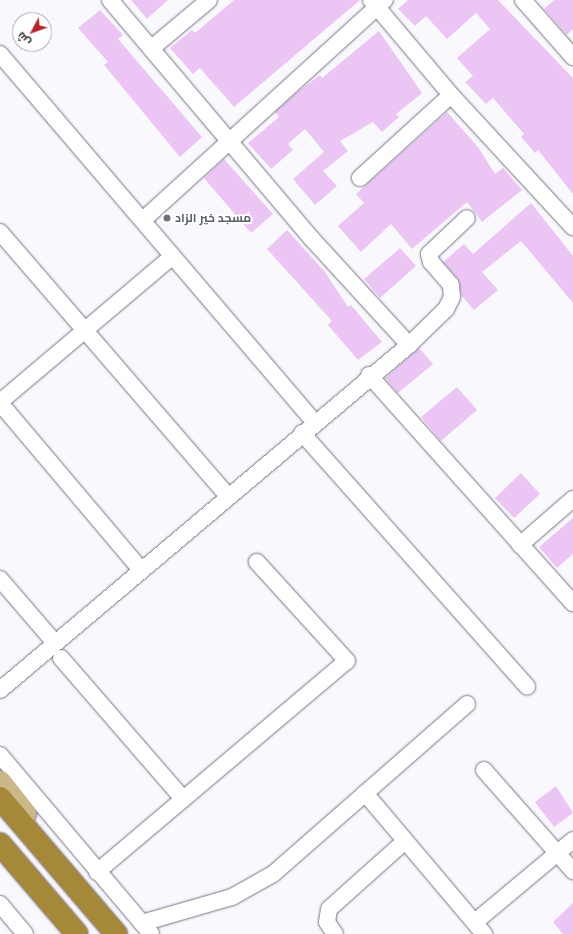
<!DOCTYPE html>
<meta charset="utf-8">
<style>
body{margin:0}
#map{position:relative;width:573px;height:934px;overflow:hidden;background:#f9f8fc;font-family:"Playfair Display",Cairo,serif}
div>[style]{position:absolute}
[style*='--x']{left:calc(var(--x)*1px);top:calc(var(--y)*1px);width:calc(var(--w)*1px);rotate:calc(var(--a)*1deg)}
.building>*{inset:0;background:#ebc6f5}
.roads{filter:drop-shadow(0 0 1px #787386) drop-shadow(0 0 1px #787386)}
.minor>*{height:16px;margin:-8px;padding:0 8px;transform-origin:8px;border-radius:8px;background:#fff}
.major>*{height:21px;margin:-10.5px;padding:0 10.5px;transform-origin:10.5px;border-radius:10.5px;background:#cab888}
.highway>*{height:22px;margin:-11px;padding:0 11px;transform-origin:11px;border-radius:11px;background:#a68938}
.dots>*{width:11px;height:11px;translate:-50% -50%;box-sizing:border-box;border:2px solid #fff;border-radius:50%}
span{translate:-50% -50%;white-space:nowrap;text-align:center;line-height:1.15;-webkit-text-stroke:3.5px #fff;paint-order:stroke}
.worship-label{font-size:12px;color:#5b616d;font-weight:700}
.left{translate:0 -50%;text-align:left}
.north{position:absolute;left:12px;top:12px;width:40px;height:40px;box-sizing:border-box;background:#fff;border:1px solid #aaa9ac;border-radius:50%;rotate:229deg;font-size:11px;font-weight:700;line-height:16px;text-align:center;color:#2a2830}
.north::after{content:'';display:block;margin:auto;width:14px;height:18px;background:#b4232a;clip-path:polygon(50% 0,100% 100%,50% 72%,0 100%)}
</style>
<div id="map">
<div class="building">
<div style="clip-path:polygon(131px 0,168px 0,147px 19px)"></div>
<div style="clip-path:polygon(234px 0,360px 0,234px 107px,200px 68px,193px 74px,170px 48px,192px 30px,195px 33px)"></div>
<div style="clip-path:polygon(408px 0,498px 0,573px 78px,573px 194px,538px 150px,535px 153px,521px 137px,524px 134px,493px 98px,486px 104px,465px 82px,473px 76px,457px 58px,490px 29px,476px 13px,447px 39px,426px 16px,415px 26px,398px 9px)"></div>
<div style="clip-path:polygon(554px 0,573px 0,573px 29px,567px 35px,544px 9px)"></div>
<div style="clip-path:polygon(100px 10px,123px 35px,118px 39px,202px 137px,180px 157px,104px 65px,108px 62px,78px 28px)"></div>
<div style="clip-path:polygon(379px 31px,422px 93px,396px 114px,399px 117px,382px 132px,373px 122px,340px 141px,348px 151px,323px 171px,337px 186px,315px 205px,293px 179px,324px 152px,305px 129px,288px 144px,293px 150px,271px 169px,248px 143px,279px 117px,275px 112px,296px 93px,320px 75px,322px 78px)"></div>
<div style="clip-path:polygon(447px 112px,478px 147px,495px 174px,503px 168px,522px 190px,482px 222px,467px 202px,412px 249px,391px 224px,361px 252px,338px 226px,364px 203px,356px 194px)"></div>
<div style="clip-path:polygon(224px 159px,273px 214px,251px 233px,204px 178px)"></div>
<div style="clip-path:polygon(531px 203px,573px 256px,573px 303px,521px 241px,482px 272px,498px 290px,474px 310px,461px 295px,458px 279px,443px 262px,464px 244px,473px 254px)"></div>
<div style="clip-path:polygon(287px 230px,325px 272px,348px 307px,351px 305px,382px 342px,358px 360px,328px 325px,332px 321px,267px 249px)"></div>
<div style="clip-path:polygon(400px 248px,416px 266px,380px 298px,364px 279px)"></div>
<div style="clip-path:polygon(419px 348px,433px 364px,398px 393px,385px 378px)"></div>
<div style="clip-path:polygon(457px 387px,477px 410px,441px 441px,421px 417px)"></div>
<div style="clip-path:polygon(521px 473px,540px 494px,514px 518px,495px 498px)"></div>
<div style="clip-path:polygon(573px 518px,573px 554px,557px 568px,539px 547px)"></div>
<div style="clip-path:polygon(556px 786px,573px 813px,554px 827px,535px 802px)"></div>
<div style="clip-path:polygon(573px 903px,573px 934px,563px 934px,553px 922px)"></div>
</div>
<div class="roads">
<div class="minor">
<div style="--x:110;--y:0;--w:313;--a:49.8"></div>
<div style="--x:312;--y:239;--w:144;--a:47.5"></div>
<div style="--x:371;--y:0;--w:124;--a:49.9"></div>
<div style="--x:451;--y:95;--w:180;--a:47.3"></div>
<div style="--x:523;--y:0;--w:76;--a:48.7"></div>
<div style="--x:153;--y:47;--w:73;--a:-40"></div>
<div style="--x:0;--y:54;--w:484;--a:49.5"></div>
<div style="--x:360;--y:178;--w:123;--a:-42.4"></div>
<div style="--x:143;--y:220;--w:327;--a:-42.3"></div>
<div style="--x:0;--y:232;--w:349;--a:49.2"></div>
<div style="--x:369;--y:375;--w:306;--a:48.2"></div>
<div style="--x:0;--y:402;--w:226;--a:-40.2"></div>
<div style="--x:0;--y:403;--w:219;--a:49.8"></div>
<div style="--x:302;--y:433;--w:339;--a:48.4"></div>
<div style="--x:520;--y:545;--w:70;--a:-41"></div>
<div style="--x:0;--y:579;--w:84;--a:49.3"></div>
<div style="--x:61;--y:658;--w:186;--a:49.1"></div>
<div style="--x:0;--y:690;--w:535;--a:-40.15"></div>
<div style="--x:409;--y:345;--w:52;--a:-44.2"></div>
<div style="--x:446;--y:309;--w:13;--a:-63"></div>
<div style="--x:452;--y:297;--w:12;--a:-95"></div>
<div style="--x:451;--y:285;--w:30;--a:-131"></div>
<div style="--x:431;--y:262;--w:8;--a:-104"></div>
<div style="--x:429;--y:254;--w:52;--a:-43.5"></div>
<div style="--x:0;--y:755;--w:234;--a:49.8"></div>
<div style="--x:484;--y:770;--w:135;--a:48.6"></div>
<div style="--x:365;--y:793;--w:185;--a:49.8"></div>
<div style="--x:97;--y:872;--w:327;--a:-40.2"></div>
<div style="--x:347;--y:661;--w:134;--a:-132.3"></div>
<div style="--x:0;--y:904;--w:39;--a:50"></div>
<div style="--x:475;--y:922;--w:128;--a:-39.9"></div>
<div style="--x:142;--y:923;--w:94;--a:-16.1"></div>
<div style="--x:232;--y:897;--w:47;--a:-29.3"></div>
<div style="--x:273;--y:874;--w:258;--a:-41.2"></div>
<div style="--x:335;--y:934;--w:14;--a:-124"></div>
<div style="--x:327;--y:922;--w:13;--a:-81"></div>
<div style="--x:329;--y:909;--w:102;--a:-41.8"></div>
</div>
<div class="major">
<div style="--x:0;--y:781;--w:41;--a:52"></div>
</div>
<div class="highway">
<div style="--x:0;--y:798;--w:179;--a:49.5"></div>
<div style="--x:0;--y:844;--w:118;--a:49.5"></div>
</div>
</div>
<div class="dots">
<div style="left:167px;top:218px;background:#6b7280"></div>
</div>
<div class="worship-label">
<span class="left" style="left:175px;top:218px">مسجد خير الزاد</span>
</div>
<div class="north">ش</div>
</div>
